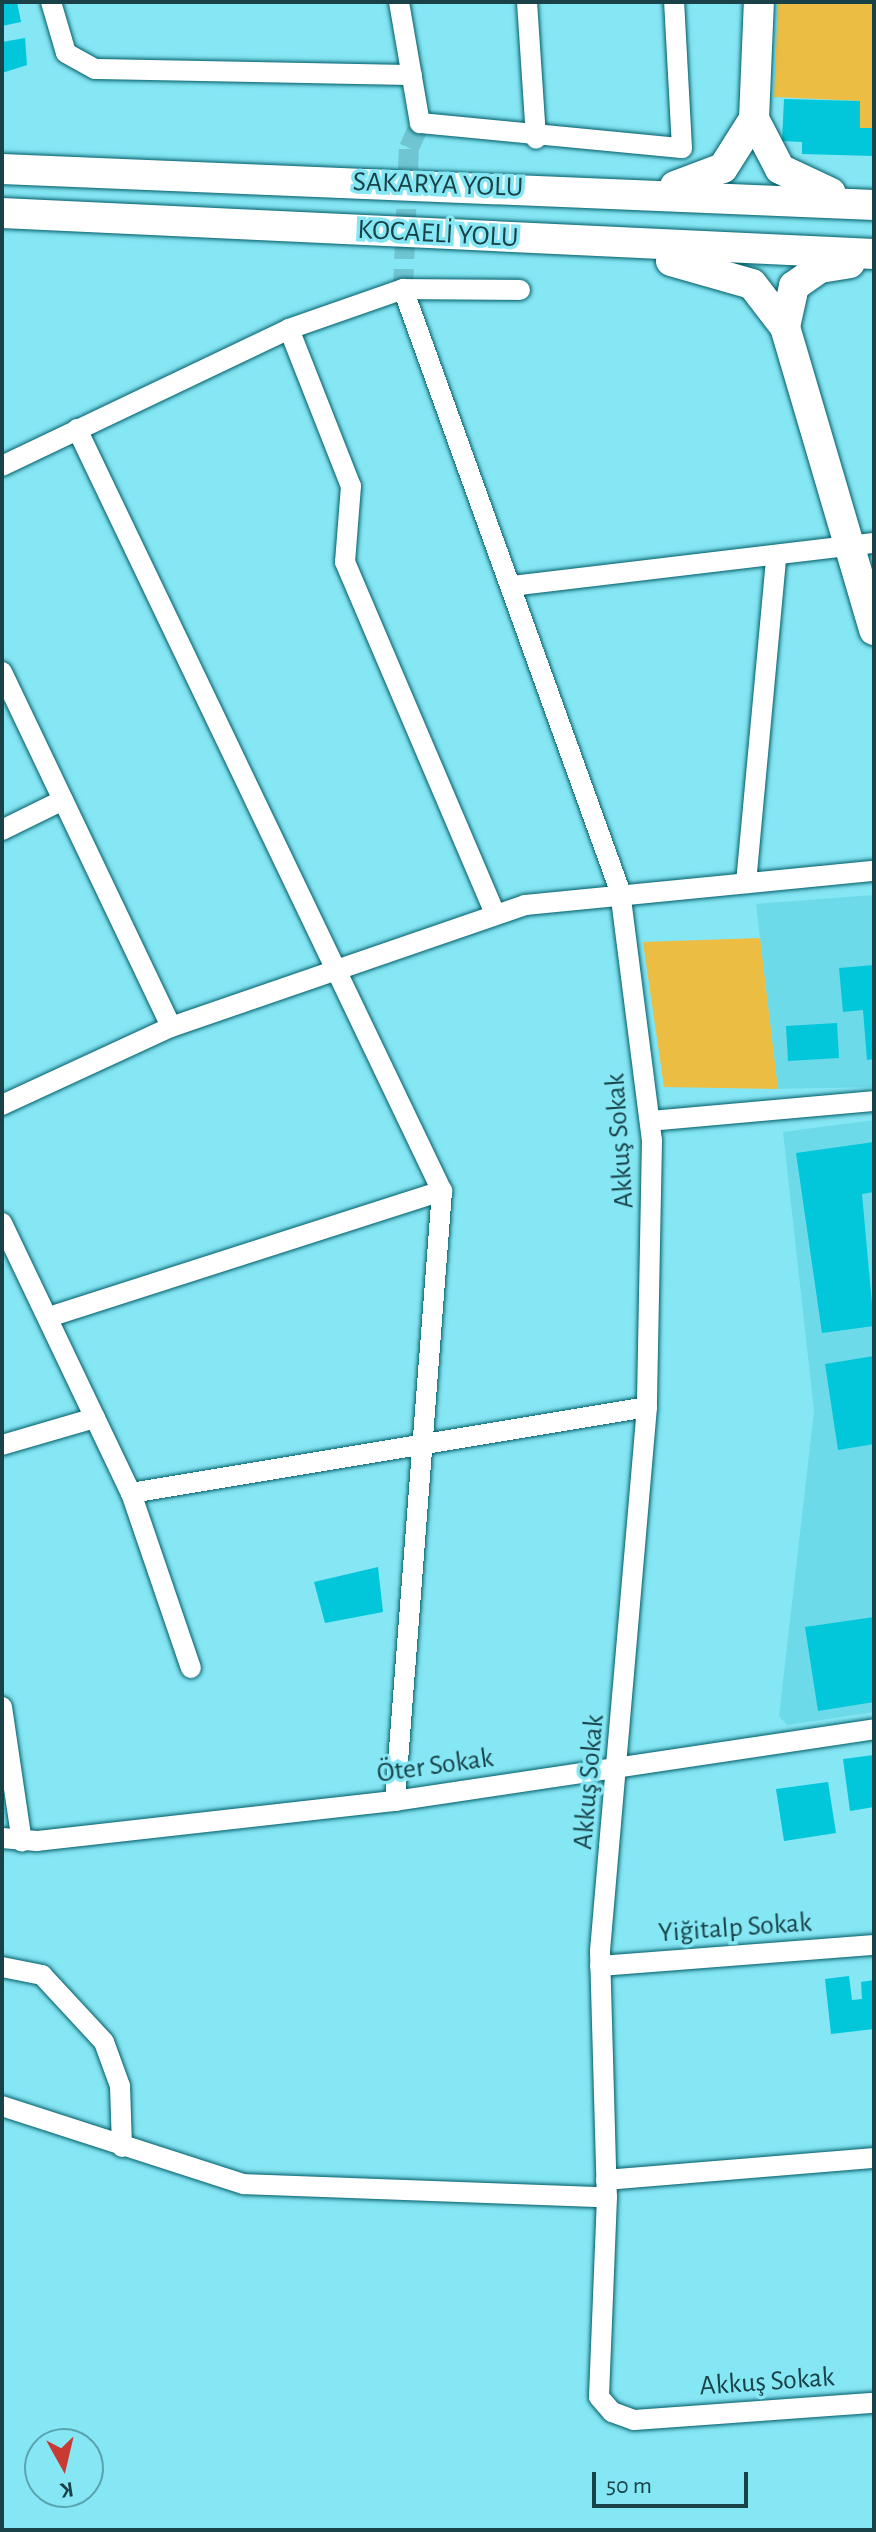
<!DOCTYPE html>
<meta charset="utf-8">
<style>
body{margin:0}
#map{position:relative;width:876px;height:2532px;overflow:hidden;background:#85e6f4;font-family:"Alegreya Sans",sans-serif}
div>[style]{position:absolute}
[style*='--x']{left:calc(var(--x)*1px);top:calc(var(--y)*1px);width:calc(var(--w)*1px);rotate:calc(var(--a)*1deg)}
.built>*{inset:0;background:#6ddae9}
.green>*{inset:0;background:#ebbe43}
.building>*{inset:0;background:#02c7db}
.minor-tunnel>*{height:20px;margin-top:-10px;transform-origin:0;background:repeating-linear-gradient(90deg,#6fc5d2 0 20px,transparent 0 30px)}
.roads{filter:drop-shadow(0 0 2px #005d67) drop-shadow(0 0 2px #005d67)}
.minor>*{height:20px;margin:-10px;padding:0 10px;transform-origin:10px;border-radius:10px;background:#fff}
.highway>*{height:30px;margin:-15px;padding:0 15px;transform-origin:15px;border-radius:15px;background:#fff}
span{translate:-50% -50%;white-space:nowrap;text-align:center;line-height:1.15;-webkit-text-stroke:7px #85e6f4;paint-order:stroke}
.street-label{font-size:28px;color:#184248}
.frame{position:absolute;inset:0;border:4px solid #184248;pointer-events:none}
.north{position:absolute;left:24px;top:2428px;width:80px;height:80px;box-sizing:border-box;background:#85e6f4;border:2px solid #59a4af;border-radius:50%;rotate:172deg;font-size:22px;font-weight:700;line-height:32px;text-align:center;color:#184248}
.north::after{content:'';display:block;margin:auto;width:28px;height:36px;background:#c93b32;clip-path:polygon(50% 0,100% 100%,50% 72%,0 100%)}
.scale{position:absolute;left:592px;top:2472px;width:156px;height:36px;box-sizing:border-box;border:4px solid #184248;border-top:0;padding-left:10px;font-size:24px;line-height:28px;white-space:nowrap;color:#184248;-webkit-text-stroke:6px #85e6f4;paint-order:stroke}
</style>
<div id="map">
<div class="built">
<div style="clip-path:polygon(874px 895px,874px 1087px,778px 1089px,756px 904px)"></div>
<div style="clip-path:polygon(874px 1120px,874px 1712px,787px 1725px,779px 1716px,814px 1411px,783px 1132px)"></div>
</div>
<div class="green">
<div style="clip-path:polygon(778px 2px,874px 2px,874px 128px,860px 128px,860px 101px,774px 97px)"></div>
<div style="clip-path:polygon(760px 938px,778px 1089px,664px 1087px,643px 942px)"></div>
</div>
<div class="building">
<div style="clip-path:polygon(2px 2px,17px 2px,21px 22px,2px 26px)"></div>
<div style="clip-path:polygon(25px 38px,27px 65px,2px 73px,2px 42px)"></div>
<div style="clip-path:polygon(784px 99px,860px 101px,860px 128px,874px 128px,874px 156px,802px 154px,802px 142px,782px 141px)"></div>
<div style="clip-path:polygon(874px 965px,874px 1059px,867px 1060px,863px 1010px,843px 1012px,839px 968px)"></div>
<div style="clip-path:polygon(837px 1023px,839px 1058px,788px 1061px,786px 1026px)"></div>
<div style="clip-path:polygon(874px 1142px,874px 1192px,862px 1194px,874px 1326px,822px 1333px,796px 1153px)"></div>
<div style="clip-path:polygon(874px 1356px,874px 1444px,838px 1450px,825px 1364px)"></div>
<div style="clip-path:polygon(378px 1567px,383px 1612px,325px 1623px,314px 1582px)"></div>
<div style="clip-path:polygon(874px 1617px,874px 1702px,818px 1711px,805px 1627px)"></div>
<div style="clip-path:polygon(874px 1755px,874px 1807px,850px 1811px,843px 1759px)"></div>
<div style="clip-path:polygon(828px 1782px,836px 1833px,784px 1841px,776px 1789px)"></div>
<div style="clip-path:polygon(849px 1976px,852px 2000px,862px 1999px,861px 1982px,874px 1980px,874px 2029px,831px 2034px,825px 1979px)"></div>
</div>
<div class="minor-tunnel">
<div style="--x:403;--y:289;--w:141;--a:-87.6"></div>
<div style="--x:409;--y:148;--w:27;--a:-66"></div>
</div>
<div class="roads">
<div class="minor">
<div style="--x:51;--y:2;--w:53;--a:73.6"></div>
<div style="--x:66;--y:53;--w:33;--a:29"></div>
<div style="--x:95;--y:69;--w:317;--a:1.1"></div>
<div style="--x:399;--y:2;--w:123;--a:80.2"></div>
<div style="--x:420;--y:123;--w:263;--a:5.5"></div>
<div style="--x:682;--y:148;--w:146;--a:-93.1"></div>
<div style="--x:527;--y:2;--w:137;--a:86.2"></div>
<div style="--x:403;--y:289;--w:117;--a:0.5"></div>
<div style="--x:289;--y:329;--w:169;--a:68.5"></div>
<div style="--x:351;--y:486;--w:76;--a:94.5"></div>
<div style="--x:345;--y:562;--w:382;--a:66.9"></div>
<div style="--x:77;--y:429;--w:845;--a:64.41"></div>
<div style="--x:442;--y:1191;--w:612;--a:94.41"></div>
<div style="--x:2;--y:466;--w:318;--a:-25.5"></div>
<div style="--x:289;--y:329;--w:121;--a:-19.3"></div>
<div style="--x:403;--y:289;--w:640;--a:70.18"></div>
<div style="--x:620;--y:891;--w:251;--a:82.7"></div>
<div style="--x:652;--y:1140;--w:267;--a:91.1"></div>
<div style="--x:647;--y:1407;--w:546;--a:94.94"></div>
<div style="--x:600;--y:1951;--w:246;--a:88.4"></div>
<div style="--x:607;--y:2197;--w:200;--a:92.3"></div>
<div style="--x:599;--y:2397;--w:20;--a:49"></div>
<div style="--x:612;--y:2412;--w:23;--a:20"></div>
<div style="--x:634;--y:2420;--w:241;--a:-4.1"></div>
<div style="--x:512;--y:586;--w:365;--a:-6.8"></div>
<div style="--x:2;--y:672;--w:393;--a:64.5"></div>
<div style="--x:2;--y:830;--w:68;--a:-26.2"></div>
<div style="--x:746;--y:883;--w:325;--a:-84.7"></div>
<div style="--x:2;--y:1105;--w:186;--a:-24.8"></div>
<div style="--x:171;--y:1027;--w:374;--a:-19"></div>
<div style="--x:525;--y:905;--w:351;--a:-5.6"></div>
<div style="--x:650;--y:1121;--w:225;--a:-5.1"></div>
<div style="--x:2;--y:1223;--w:299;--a:64.5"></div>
<div style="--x:131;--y:1493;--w:185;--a:71.1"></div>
<div style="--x:49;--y:1317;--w:413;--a:-17.8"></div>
<div style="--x:2;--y:1445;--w:97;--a:-16.2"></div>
<div style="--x:131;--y:1493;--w:523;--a:-9.46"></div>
<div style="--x:2;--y:1707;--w:136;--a:81.6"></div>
<div style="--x:2;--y:1838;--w:35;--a:5"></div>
<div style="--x:37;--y:1841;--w:360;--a:-6.4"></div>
<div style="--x:395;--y:1801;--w:484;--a:-8.5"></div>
<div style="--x:600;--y:1966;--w:275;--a:-4.4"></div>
<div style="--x:2;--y:1967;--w:41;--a:11.3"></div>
<div style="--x:42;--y:1975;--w:91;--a:47.2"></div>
<div style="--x:104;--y:2042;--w:47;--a:70"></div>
<div style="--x:120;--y:2086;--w:61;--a:88.1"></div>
<div style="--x:2;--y:2106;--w:254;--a:17.9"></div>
<div style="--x:244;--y:2184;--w:363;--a:2.1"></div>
<div style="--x:606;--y:2180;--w:269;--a:-4.7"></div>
</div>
<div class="highway">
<div style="--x:754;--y:119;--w:56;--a:62.5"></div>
<div style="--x:780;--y:169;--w:56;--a:25.2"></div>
<div style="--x:2;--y:169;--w:873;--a:2.36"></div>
<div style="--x:675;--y:186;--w:51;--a:-20.6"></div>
<div style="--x:723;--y:168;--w:58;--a:-57.7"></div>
<div style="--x:754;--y:119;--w:117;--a:-87.6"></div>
<div style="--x:2;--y:213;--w:873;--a:2.69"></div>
<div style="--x:671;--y:261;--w:84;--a:15.9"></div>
<div style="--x:752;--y:284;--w:54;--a:52.5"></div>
<div style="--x:785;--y:327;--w:316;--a:73.6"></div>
<div style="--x:785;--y:327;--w:42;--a:-77.6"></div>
<div style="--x:794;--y:286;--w:32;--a:-35"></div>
<div style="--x:820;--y:268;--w:30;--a:-9"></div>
</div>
</div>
<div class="street-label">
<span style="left:438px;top:185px;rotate:2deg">SAKARYA YOLU</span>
<span style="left:438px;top:234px;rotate:3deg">KOCAELİ YOLU</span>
<span style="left:620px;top:1141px;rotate:-94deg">Akkuş Sokak</span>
<span style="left:435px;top:1766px;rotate:-8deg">Öter Sokak</span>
<span style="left:589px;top:1782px;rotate:-85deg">Akkuş Sokak</span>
<span style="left:735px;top:1928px;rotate:-4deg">Yiğitalp Sokak</span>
<span style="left:767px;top:2382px;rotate:-4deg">Akkuş Sokak</span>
</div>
<div class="frame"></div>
<div class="north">K</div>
<div class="scale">50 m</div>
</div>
